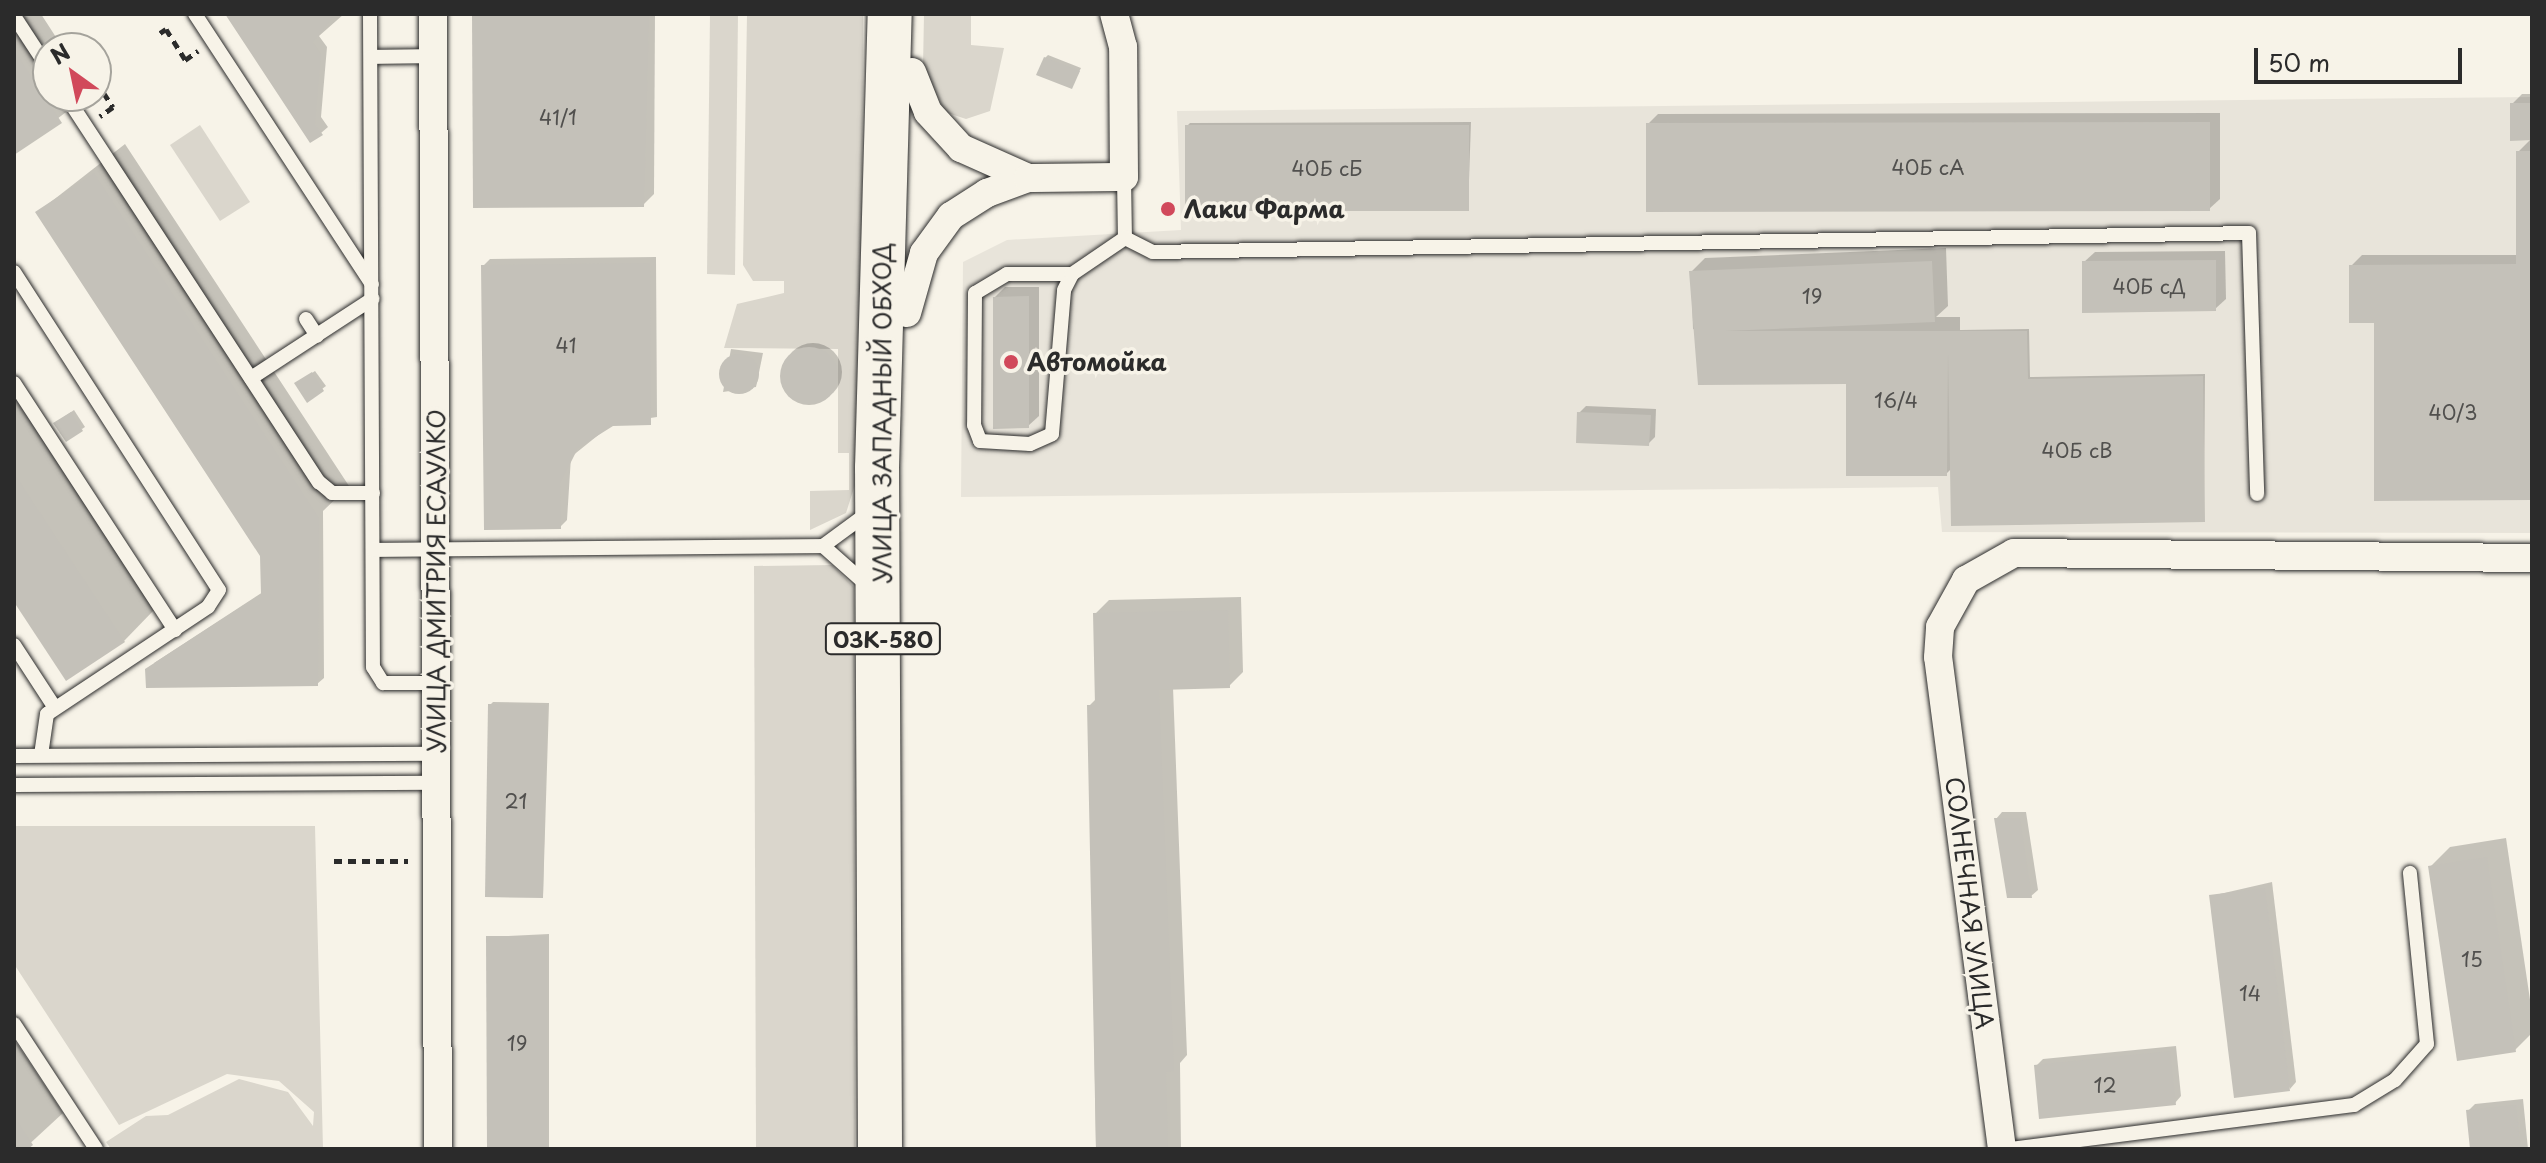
<!DOCTYPE html>
<meta charset="utf-8">
<style>
body{margin:0}
#map{position:relative;width:2546px;height:1163px;overflow:hidden;background:#f7f3e8;font-family:"Playpen Sans",sans-serif}
div>[style]{position:absolute}
[style*='--x']{left:calc(var(--x)*1px);top:calc(var(--y)*1px);width:calc(var(--w)*1px);rotate:calc(var(--a)*1deg)}
.built>*{inset:0;background:#e8e4da}
.green>*{inset:0;background:#dad6cc}
.shadow>*{inset:0;background:#0003}
.round{border-radius:50%}
.building>*{inset:0;background:#c4c1b9}
.path>*{height:5px;margin-top:-2.5px;transform-origin:0;background:repeating-linear-gradient(90deg,#2b2b2b 0 8px,transparent 0 14px)}
.roads{filter:drop-shadow(0 0 2px #2b2b2b) drop-shadow(0 0 2px #2b2b2b)}
.lane>*{height:14px;margin:-7px;padding:0 7px;transform-origin:7px;border-radius:7px;background:#f7f3e8}
.street>*{height:28px;margin:-14px;padding:0 14px;transform-origin:14px;border-radius:14px;background:#f7f3e8}
.highway>*{height:44px;margin:-22px;padding:0 22px;transform-origin:22px;border-radius:22px;background:#f7f3e8}
.dots>*{width:22px;height:22px;translate:-50% -50%;box-sizing:border-box;border:4px solid #f7f3e8;border-radius:50%}
span{translate:-50% -50%;white-space:nowrap;text-align:center;line-height:1.15;-webkit-text-stroke:7px #f7f3e8;paint-order:stroke}
.number-label{font-size:20px;color:#51504e}
.number-label span{-webkit-text-stroke-width:0}
.shield-label span{padding:2px 6px;background:#f7f3e8;border:2px solid;border-radius:6px;-webkit-text-stroke-width:0}
.shield-label{font-size:22px;color:#2b2b2b;font-weight:700}
.poi-label{font-size:24px;color:#2b2b2b;font-weight:700}
.left{translate:0 -50%;text-align:left}
.street-label{font-size:24px;color:#2b2b2b}
.frame{position:absolute;inset:0;border:16px solid #2b2b2b;pointer-events:none}
.north{position:absolute;left:32px;top:32px;width:80px;height:80px;box-sizing:border-box;background:#f7f3e8;border:2px solid #a5a39c;border-radius:50%;rotate:327deg;font-size:22px;font-weight:700;line-height:32px;text-align:center;color:#2b2b2b}
.north::after{content:'';display:block;margin:auto;width:28px;height:36px;background:#d1495b;clip-path:polygon(50% 0,100% 100%,50% 72%,0 100%)}
.scale{position:absolute;left:2254px;top:48px;width:208px;height:36px;box-sizing:border-box;border:4px solid #2b2b2b;border-top:0;padding-left:10px;font-size:24px;line-height:28px;white-space:nowrap;color:#2b2b2b;-webkit-text-stroke:6px #f7f3e8;paint-order:stroke}
</style>
<div id="map">
<div class="built">
<div style="clip-path:polygon(2532px 97px,2532px 533px,1942px 532px,1938px 487px,961px 497px,963px 262px,1007px 240px,1181px 230px,1177px 111px)"></div>
</div>
<div class="green">
<div style="clip-path:polygon(710px 14px,738px 14px,735px 275px,707px 274px)"></div>
<div style="clip-path:polygon(747px 14px,863px 14px,861px 466px,846px 513px,810px 530px,810px 491px,849px 490px,849px 453px,838px 453px,838px 349px,724px 348px,737px 304px,784px 293px,784px 281px,753px 281px,743px 265px)"></div>
<div style="clip-path:polygon(924px 14px,971px 14px,971px 45px,1004px 48px,990px 111px,966px 119px,945px 112px,923px 67px)"></div>
<div style="clip-path:polygon(200px 125px,250px 202px,220px 221px,170px 145px)"></div>
<div style="clip-path:polygon(832px 565px,854px 587px,855px 1149px,756px 1149px,754px 566px)"></div>
<div style="clip-path:polygon(14px 826px,315px 826px,323px 1149px,111px 1149px,106px 1142px,146px 1116px,168px 1115px,239px 1079px,288px 1092px,313px 1126px,314px 1112px,279px 1081px,227px 1074px,119px 1125px,14px 964px)"></div>
</div>
<div class="shadow">
<div style="clip-path:polygon(14px 14px,41px 14px,63px 48px,48px 48px,48px 96px,87px 96px,14px 152px)"></div>
<div style="clip-path:polygon(228px 14px,344px 14px,319px 36px,327px 47px,321px 117px,328px 127px,321px 133px)"></div>
<div style="clip-path:polygon(474px 14px,655px 14px,654px 194px,643px 205px)"></div>
<div style="clip-path:polygon(1048px 55px,1081px 68px,1072px 86px,1045px 58px)"></div>
<div style="clip-path:polygon(2522px 94px,2532px 94px,2532px 498px,2376px 321px,2351px 266px,2362px 255px,2518px 255px,2518px 152px,2532px 138px,2512px 104px)"></div>
<div style="clip-path:polygon(2220px 113px,2220px 199px,2209px 209px,1648px 124px,1658px 114px)"></div>
<div style="clip-path:polygon(1471px 122px,1468px 209px,1187px 126px,1190px 123px)"></div>
<div style="clip-path:polygon(125px 144px,349px 486px,323px 511px,324px 678px,317px 684px,154px 663px,263px 592px,262px 556px,38px 212px)"></div>
<div style="clip-path:polygon(1946px 248px,1948px 306px,1936px 317px,1960px 317px,1960px 330px,2029px 329px,2030px 377px,2205px 374px,2204px 520px,1952px 468px,1946px 474px,1848px 382px,1693px 329px,1691px 272px,1705px 258px)"></div>
<div style="clip-path:polygon(2225px 251px,2226px 299px,2215px 309px,2084px 262px,2095px 252px)"></div>
<div style="clip-path:polygon(656px 257px,657px 417px,612px 424px,571px 457px,567px 520px,560px 527px,483px 266px,490px 259px)"></div>
<div style="clip-path:polygon(1005px 287px,1039px 287px,1039px 416px,1028px 426px,995px 297px)"></div>
<div class="round" style="left:784px;top:343px;width:58px;height:58px"></div>
<div style="clip-path:polygon(731px 349px,763px 353px,756px 387px,723px 392px)"></div>
<div style="clip-path:polygon(315px 371px,326px 386px,307px 400px,300px 381px)"></div>
<div style="clip-path:polygon(14px 396px,154px 610px,124px 641px,14px 598px)"></div>
<div style="clip-path:polygon(1586px 406px,1656px 409px,1655px 437px,1648px 444px,1579px 413px)"></div>
<div style="clip-path:polygon(74px 410px,85px 427px,82px 429px,58px 421px)"></div>
<div style="clip-path:polygon(1241px 597px,1243px 672px,1229px 686px,1173px 687px,1187px 1055px,1180px 1063px,1181px 1149px,1096px 1149px,1089px 706px,1097px 698px,1095px 614px,1109px 600px)"></div>
<div style="clip-path:polygon(493px 702px,549px 703px,543px 896px,490px 705px)"></div>
<div style="clip-path:polygon(2002px 812px,2026px 812px,2038px 890px,2031px 896px,1996px 819px)"></div>
<div style="clip-path:polygon(2506px 838px,2532px 1013px,2532px 1033px,2515px 1050px,2430px 867px,2450px 847px)"></div>
<div style="clip-path:polygon(2272px 882px,2296px 1082px,2290px 1089px,2211px 896px)"></div>
<div style="clip-path:polygon(549px 934px,549px 1149px,488px 1149px,488px 937px)"></div>
<div style="clip-path:polygon(14px 1039px,63px 1113px,24px 1149px,14px 1149px)"></div>
<div style="clip-path:polygon(2176px 1046px,2181px 1096px,2175px 1103px,2036px 1066px,2043px 1059px)"></div>
<div style="clip-path:polygon(2523px 1099px,2528px 1149px,2472px 1149px,2468px 1111px,2475px 1104px)"></div>
</div>
<div class="building">
<div style="clip-path:polygon(225px 14px,336px 14px,313px 42px,321px 54px,315px 124px,323px 135px,310px 143px)"></div>
<div style="clip-path:polygon(472px 14px,649px 14px,644px 207px,473px 208px)"></div>
<div style="clip-path:polygon(14px 50px,62px 123px,14px 155px)"></div>
<div style="clip-path:polygon(1044px 57px,1080px 71px,1072px 89px,1036px 75px)"></div>
<div style="clip-path:polygon(2510px 103px,2532px 103px,2532px 140px,2510px 141px)"></div>
<div style="clip-path:polygon(2210px 122px,2210px 211px,1646px 212px,1646px 123px)"></div>
<div style="clip-path:polygon(1185px 125px,1469px 125px,1469px 211px,1185px 211px)"></div>
<div style="clip-path:polygon(2516px 151px,2532px 151px,2532px 500px,2374px 501px,2374px 323px,2349px 323px,2349px 265px,2516px 264px)"></div>
<div style="clip-path:polygon(94px 173px,319px 518px,318px 686px,146px 688px,145px 669px,261px 594px,260px 556px,35px 212px)"></div>
<div style="clip-path:polygon(2216px 260px,2216px 311px,2082px 313px,2082px 261px)"></div>
<div style="clip-path:polygon(1932px 261px,1935px 322px,1725px 331px,2027px 331px,2028px 379px,2203px 376px,2205px 522px,1951px 526px,1948px 353px,1947px 476px,1846px 476px,1846px 384px,1698px 385px,1689px 271px)"></div>
<div style="clip-path:polygon(650px 263px,651px 425px,613px 426px,578px 448px,560px 484px,561px 529px,484px 530px,481px 265px)"></div>
<div style="clip-path:polygon(1029px 296px,1029px 428px,993px 429px,993px 297px)"></div>
<div class="round" style="left:780px;top:347px;width:58px;height:58px"></div>
<div class="round" style="left:719px;top:354px;width:40px;height:40px"></div>
<div style="clip-path:polygon(312px 372px,324px 391px,307px 403px,294px 383px)"></div>
<div style="clip-path:polygon(71px 412px,83px 431px,66px 442px,53px 423px)"></div>
<div style="clip-path:polygon(1577px 412px,1651px 415px,1649px 446px,1576px 443px)"></div>
<div style="clip-path:polygon(14px 473px,125px 642px,66px 681px,14px 602px)"></div>
<div style="clip-path:polygon(1228px 610px,1230px 688px,1159px 690px,1174px 1071px,1166px 1072px,1168px 1149px,1096px 1149px,1087px 705px,1095px 705px,1093px 613px)"></div>
<div style="clip-path:polygon(488px 704px,547px 705px,543px 898px,485px 897px)"></div>
<div style="clip-path:polygon(1994px 818px,2020px 818px,2032px 898px,2007px 898px)"></div>
<div style="clip-path:polygon(2487px 857px,2516px 1052px,2457px 1061px,2428px 866px)"></div>
<div style="clip-path:polygon(2265px 888px,2290px 1091px,2234px 1098px,2209px 895px)"></div>
<div style="clip-path:polygon(486px 936px,547px 936px,547px 1149px,487px 1149px)"></div>
<div style="clip-path:polygon(2170px 1051px,2176px 1105px,2039px 1119px,2034px 1065px)"></div>
<div style="clip-path:polygon(2516px 1105px,2521px 1149px,2470px 1149px,2466px 1110px)"></div>
<div style="clip-path:polygon(14px 1116px,33px 1145px,28px 1149px,14px 1149px)"></div>
</div>
<div class="path">
<div style="--x:160;--y:33;--w:7;--a:-34"></div>
<div style="--x:166;--y:29;--w:36;--a:58"></div>
<div style="--x:185;--y:60;--w:16;--a:-35"></div>
<div style="--x:96;--y:74;--w:6;--a:-31"></div>
<div style="--x:96;--y:81;--w:31;--a:57"></div>
<div style="--x:113;--y:107;--w:16;--a:145"></div>
<div style="--x:334;--y:861;--w:74;--a:0"></div>
</div>
<div class="roads">
<div class="lane">
<div style="--x:195;--y:14;--w:323;--a:56.8"></div>
<div style="--x:370;--y:14;--w:653;--a:89.74"></div>
<div style="--x:373;--y:667;--w:19;--a:58"></div>
<div style="--x:383;--y:683;--w:53;--a:0"></div>
<div style="--x:14;--y:16;--w:62;--a:56.8"></div>
<div style="--x:371;--y:57;--w:62;--a:-0.9"></div>
<div style="--x:66;--y:96;--w:462;--a:56.8"></div>
<div style="--x:319;--y:482;--w:17;--a:40"></div>
<div style="--x:332;--y:493;--w:41;--a:0"></div>
<div style="--x:1124;--y:177;--w:61;--a:89.1"></div>
<div style="--x:1125;--y:238;--w:31;--a:27"></div>
<div style="--x:1153;--y:252;--w:1096;--a:-0.99"></div>
<div style="--x:2249;--y:233;--w:261;--a:88.2"></div>
<div style="--x:14;--y:272;--w:378;--a:57.2"></div>
<div style="--x:219;--y:590;--w:20;--a:123"></div>
<div style="--x:208;--y:607;--w:193;--a:146.4"></div>
<div style="--x:47;--y:714;--w:41;--a:98.3"></div>
<div style="--x:1072;--y:274;--w:65;--a:180"></div>
<div style="--x:1007;--y:274;--w:37;--a:149"></div>
<div style="--x:975;--y:293;--w:132;--a:90.4"></div>
<div style="--x:974;--y:425;--w:17;--a:69"></div>
<div style="--x:980;--y:441;--w:50;--a:3.4"></div>
<div style="--x:1030;--y:444;--w:24;--a:-24"></div>
<div style="--x:1052;--y:434;--w:144;--a:-85.2"></div>
<div style="--x:1064;--y:290;--w:18;--a:-63"></div>
<div style="--x:1072;--y:274;--w:64;--a:-34.2"></div>
<div style="--x:306;--y:319;--w:20;--a:57"></div>
<div style="--x:251;--y:378;--w:145;--a:-33.1"></div>
<div style="--x:14;--y:383;--w:295;--a:56.9"></div>
<div style="--x:823;--y:546;--w:59;--a:41.6"></div>
<div style="--x:373;--y:550;--w:450;--a:-0.5"></div>
<div style="--x:823;--y:546;--w:56;--a:-36.3"></div>
<div style="--x:14;--y:645;--w:75;--a:56.9"></div>
<div style="--x:14;--y:756;--w:422;--a:-0.3"></div>
<div style="--x:14;--y:785;--w:423;--a:-0.3"></div>
<div style="--x:14;--y:1024;--w:149;--a:56.7"></div>
<div style="--x:2010;--y:1149;--w:347;--a:-7.3"></div>
<div style="--x:2354;--y:1105;--w:48;--a:-31.4"></div>
<div style="--x:2395;--y:1080;--w:48;--a:-48.4"></div>
<div style="--x:2427;--y:1044;--w:172;--a:-95.7"></div>
</div>
<div class="street">
<div style="--x:433;--y:14;--w:1135;--a:89.75"></div>
<div style="--x:912;--y:72;--w:43;--a:68.2"></div>
<div style="--x:928;--y:112;--w:49;--a:47.5"></div>
<div style="--x:961;--y:148;--w:73;--a:24.1"></div>
<div style="--x:907;--y:313;--w:62;--a:-74.2"></div>
<div style="--x:924;--y:253;--w:46;--a:-53.9"></div>
<div style="--x:951;--y:216;--w:43;--a:-32.6"></div>
<div style="--x:987;--y:193;--w:44;--a:-20.1"></div>
<div style="--x:1028;--y:178;--w:96;--a:-0.6"></div>
<div style="--x:1124;--y:177;--w:130;--a:-90.4"></div>
<div style="--x:1123;--y:47;--w:34;--a:-105"></div>
<div style="--x:2002;--y:1149;--w:496;--a:-97.4"></div>
<div style="--x:1938;--y:657;--w:30;--a:-86"></div>
<div style="--x:1940;--y:627;--w:54;--a:-61"></div>
<div style="--x:1966;--y:580;--w:55;--a:-29.4"></div>
<div style="--x:2014;--y:553;--w:518;--a:0.55"></div>
</div>
<div class="highway">
<div style="--x:880;--y:1149;--w:681;--a:-90.25"></div>
<div style="--x:877;--y:468;--w:454;--a:-88.4"></div>
</div>
</div>
<div class="dots">
<div style="left:1168px;top:209px;background:#d1495b"></div>
<div style="left:1011px;top:362px;background:#d1495b"></div>
</div>
<div class="number-label">
<span style="left:558px;top:117px">41/1</span>
<span style="left:1928px;top:167px">40Б сА</span>
<span style="left:1327px;top:168px">40Б сБ</span>
<span style="left:2149px;top:286px">40Б сД</span>
<span style="left:1812px;top:296px">19</span>
<span style="left:566px;top:345px">41</span>
<span style="left:1896px;top:400px">16/4</span>
<span style="left:2453px;top:412px">40/3</span>
<span style="left:2077px;top:450px">40Б сВ</span>
<span style="left:516px;top:801px">21</span>
<span style="left:2472px;top:959px">15</span>
<span style="left:2250px;top:993px">14</span>
<span style="left:517px;top:1043px">19</span>
<span style="left:2105px;top:1085px">12</span>
</div>
<div class="shield-label">
<span style="left:883px;top:639px">03К-580</span>
</div>
<div class="poi-label">
<span class="left" style="left:1184px;top:209px">Лаки Фарма</span>
<span class="left" style="left:1027px;top:362px">Автомойка</span>
</div>
<div class="street-label">
<span style="left:882px;top:413px;rotate:-90deg">УЛИЦА ЗАПАДНЫЙ ОБХОД</span>
<span style="left:436px;top:581px;rotate:-90deg">УЛИЦА ДМИТРИЯ ЕСАУЛКО</span>
<span style="left:1970px;top:903px;rotate:83deg">СОЛНЕЧНАЯ УЛИЦА</span>
</div>
<div class="frame"></div>
<div class="north">N</div>
<div class="scale">50 m</div>
</div>
